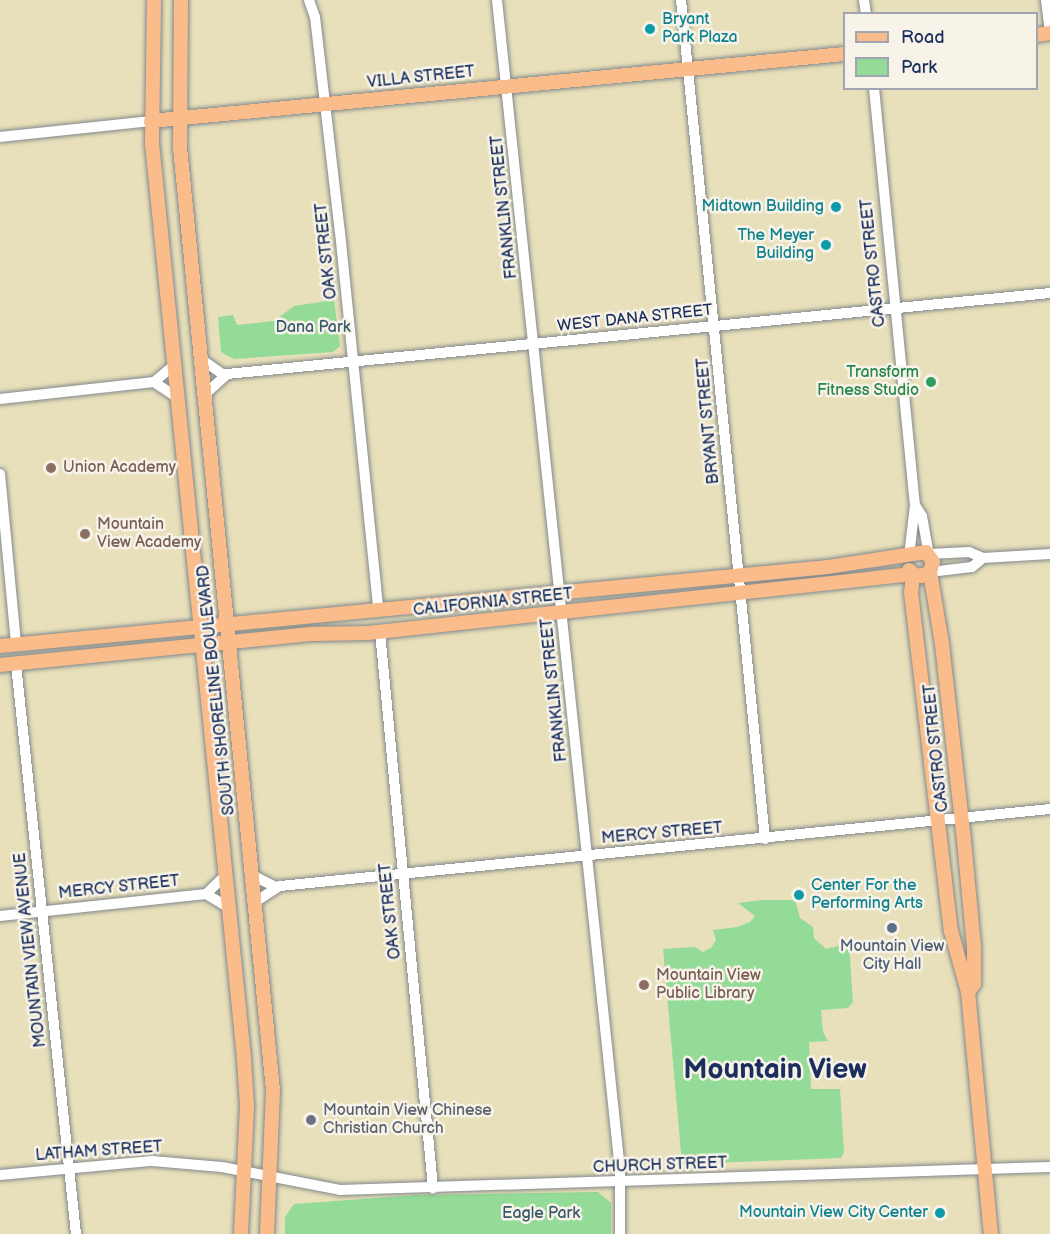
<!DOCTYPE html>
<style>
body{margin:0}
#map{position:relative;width:1050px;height:1234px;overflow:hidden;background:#e8e0ba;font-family:"Balsamiq Sans",sans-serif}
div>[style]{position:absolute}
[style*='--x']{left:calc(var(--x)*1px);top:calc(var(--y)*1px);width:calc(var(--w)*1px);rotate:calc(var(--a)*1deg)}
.green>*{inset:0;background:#93db96}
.roads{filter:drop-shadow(0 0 2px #82888c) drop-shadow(0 0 2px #82888c)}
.minor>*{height:10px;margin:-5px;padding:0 5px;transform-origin:5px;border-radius:5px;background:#fff}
.major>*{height:14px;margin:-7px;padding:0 7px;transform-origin:7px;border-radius:7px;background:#fabc8b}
.dots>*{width:16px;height:16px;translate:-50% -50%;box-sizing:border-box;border:3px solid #f7f3e8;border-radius:50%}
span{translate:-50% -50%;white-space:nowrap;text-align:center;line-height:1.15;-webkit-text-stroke:5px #f7f3e8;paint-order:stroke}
.culture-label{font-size:16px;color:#0d838f}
.left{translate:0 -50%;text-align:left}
.right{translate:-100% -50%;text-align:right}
.street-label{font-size:16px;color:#1b2f5e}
.park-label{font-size:16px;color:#395a6c}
.leisure-label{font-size:16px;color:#27864d}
.education-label{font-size:16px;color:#785e54}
.service-label{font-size:16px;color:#4e5e75}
.worship-label{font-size:16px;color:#5b616d}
.town-label{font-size:28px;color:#1b2f5e;font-weight:700}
.legend{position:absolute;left:843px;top:12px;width:195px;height:78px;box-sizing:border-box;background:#f7f3e8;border:2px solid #9fa5b1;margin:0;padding:8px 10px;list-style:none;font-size:18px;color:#1b2f5e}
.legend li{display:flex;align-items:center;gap:12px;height:30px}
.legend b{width:30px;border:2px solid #9fa5b1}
</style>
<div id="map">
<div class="green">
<div style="clip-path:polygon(334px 300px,340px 346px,333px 352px,234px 359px,221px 352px,218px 317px,233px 315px,237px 325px,274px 321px,294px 306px)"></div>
<div style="clip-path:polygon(762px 900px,795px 900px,800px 918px,813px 927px,814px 938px,826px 949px,849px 943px,853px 1002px,848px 1008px,821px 1010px,823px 1032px,828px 1041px,809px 1042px,811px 1089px,840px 1089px,844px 1152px,841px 1158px,682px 1164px,663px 949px,695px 947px,703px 952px,711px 948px,716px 940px,713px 930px,737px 927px,750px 922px,755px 916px,738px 903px)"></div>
<div style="clip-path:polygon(598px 1192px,611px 1203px,611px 1234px,285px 1234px,285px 1217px,294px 1204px,417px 1195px)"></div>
</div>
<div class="roads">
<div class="minor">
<div style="--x:309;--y:0;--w:18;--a:71"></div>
<div style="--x:315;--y:17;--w:216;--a:83.4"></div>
<div style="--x:340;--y:232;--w:378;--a:84.2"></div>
<div style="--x:497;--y:0;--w:1176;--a:84"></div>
<div style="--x:620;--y:1170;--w:64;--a:90"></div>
<div style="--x:681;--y:0;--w:843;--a:84.28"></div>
<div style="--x:864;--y:0;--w:14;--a:82"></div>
<div style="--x:1046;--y:0;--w:31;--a:83"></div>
<div style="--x:874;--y:88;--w:419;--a:84.4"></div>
<div style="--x:915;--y:505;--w:51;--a:96.7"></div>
<div style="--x:0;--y:137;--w:152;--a:-6"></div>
<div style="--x:201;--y:359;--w:28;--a:35"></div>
<div style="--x:154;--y:382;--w:29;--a:34"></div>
<div style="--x:204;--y:395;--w:31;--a:-42"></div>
<div style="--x:227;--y:374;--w:827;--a:-5.62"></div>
<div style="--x:0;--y:399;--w:155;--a:-6.3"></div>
<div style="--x:154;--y:382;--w:26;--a:-40"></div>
<div style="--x:0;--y:474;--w:171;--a:84.6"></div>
<div style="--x:915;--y:505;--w:13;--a:58"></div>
<div style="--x:922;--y:516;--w:39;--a:80"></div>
<div style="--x:929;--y:554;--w:40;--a:-2.9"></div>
<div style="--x:969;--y:552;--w:15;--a:23"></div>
<div style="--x:983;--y:558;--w:67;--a:-3.4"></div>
<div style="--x:930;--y:572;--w:42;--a:-6.8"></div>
<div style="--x:972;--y:567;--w:14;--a:-39"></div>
<div style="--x:380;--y:632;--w:559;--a:84.55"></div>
<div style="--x:16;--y:664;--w:573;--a:83.99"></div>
<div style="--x:252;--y:875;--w:27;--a:27"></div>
<div style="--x:206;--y:894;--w:28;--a:-44"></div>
<div style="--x:255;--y:902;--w:30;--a:-33"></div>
<div style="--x:280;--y:886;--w:774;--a:-5.71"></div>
<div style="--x:0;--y:916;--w:207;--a:-6.1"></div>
<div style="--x:206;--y:894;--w:27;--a:31"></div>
<div style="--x:0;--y:1175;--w:153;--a:-5.3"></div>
<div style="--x:152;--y:1161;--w:70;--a:4.9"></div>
<div style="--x:222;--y:1167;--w:120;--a:11"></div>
<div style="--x:340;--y:1190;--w:710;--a:-1.86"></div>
</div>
<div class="major">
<div style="--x:154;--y:0;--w:143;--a:90.8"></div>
<div style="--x:152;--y:143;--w:921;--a:84.26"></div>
<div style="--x:244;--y:1059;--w:47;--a:86.3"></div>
<div style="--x:247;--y:1106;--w:128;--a:92.7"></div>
<div style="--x:181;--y:0;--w:147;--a:90.4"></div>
<div style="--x:180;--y:147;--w:948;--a:84.37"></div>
<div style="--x:273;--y:1090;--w:144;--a:92.4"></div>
<div style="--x:1036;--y:35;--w:14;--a:-8"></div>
<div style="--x:151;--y:121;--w:696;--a:-5.52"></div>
<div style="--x:909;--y:570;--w:6;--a:45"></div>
<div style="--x:913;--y:574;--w:18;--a:96"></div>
<div style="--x:911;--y:592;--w:341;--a:83.3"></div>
<div style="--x:951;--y:931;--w:63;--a:74.4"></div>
<div style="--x:968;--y:992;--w:243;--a:84.6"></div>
<div style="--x:0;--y:646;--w:832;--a:-5.45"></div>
<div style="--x:828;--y:567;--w:99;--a:-8.7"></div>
<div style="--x:926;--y:552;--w:12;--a:55"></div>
<div style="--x:933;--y:562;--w:10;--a:107"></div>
<div style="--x:930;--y:572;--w:73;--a:80.5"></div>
<div style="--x:942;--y:644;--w:198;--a:83.6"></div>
<div style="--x:964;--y:841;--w:105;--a:84.6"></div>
<div style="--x:974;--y:946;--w:38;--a:90"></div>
<div style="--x:974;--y:984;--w:10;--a:127"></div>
<div style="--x:0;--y:665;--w:315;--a:-5.7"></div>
<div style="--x:313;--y:634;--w:55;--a:-1"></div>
<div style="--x:368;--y:633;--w:548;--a:-6.18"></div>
<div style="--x:913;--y:574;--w:8;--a:14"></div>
<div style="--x:921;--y:576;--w:10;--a:-24"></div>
</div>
</div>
<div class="dots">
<div style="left:650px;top:29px;background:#0f9aa8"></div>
<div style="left:836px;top:207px;background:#0f9aa8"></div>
<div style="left:826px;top:245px;background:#0f9aa8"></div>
<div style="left:931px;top:382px;background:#2e9e5b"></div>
<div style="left:51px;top:468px;background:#8d6e63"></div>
<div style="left:85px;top:534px;background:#8d6e63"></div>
<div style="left:799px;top:895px;background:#0f9aa8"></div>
<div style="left:892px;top:928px;background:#5c6f8a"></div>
<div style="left:644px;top:985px;background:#8d6e63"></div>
<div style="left:311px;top:1120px;background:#6b7280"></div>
<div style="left:940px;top:1213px;background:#0f9aa8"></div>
</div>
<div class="culture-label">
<span class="left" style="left:662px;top:29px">Bryant<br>Park Plaza</span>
<span class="right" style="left:824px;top:207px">Midtown Building</span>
<span class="right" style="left:814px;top:245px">The Meyer<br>Building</span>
<span class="left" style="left:811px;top:895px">Center For the<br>Performing Arts</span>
<span class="right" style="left:928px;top:1213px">Mountain View City Center</span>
</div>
<div class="street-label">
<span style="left:421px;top:78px;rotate:-6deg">VILLA STREET</span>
<span style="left:505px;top:207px;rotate:-96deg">FRANKLIN STREET</span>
<span style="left:327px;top:251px;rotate:-96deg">OAK STREET</span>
<span style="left:874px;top:263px;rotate:-96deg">CASTRO STREET</span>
<span style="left:635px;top:319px;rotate:-6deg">WEST DANA STREET</span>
<span style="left:709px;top:421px;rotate:-95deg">BRYANT STREET</span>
<span style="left:493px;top:603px;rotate:-6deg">CALIFORNIA STREET</span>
<span style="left:217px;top:690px;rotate:-96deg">SOUTH SHORELINE BOULEVARD</span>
<span style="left:555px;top:690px;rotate:-96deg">FRANKLIN STREET</span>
<span style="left:937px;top:748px;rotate:-96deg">CASTRO STREET</span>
<span style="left:662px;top:834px;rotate:-5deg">MERCY STREET</span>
<span style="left:119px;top:888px;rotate:-6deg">MERCY STREET</span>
<span style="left:391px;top:911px;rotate:-96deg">OAK STREET</span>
<span style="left:31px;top:950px;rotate:-96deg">MOUNTAIN VIEW AVENUE</span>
<span style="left:99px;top:1152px;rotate:-4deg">LATHAM STREET</span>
<span style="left:660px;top:1166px;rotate:-2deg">CHURCH STREET</span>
</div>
<div class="park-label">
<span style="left:313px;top:328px">Dana Park</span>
<span style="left:541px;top:1214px">Eagle Park</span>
</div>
<div class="leisure-label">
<span class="right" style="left:919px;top:382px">Transform<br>Fitness Studio</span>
</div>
<div class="education-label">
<span class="left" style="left:63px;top:468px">Union Academy</span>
<span class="left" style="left:97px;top:534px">Mountain<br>View Academy</span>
<span class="left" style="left:656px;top:985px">Mountain View<br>Public Library</span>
</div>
<div class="service-label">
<span style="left:892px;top:956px">Mountain View<br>City Hall</span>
</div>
<div class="worship-label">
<span class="left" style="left:323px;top:1120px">Mountain View Chinese<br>Christian Church</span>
</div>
<div class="town-label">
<span style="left:775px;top:1070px">Mountain View</span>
</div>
<ul class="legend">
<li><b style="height:8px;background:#fabc8b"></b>Road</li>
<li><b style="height:16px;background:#93db96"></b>Park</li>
</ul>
</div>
